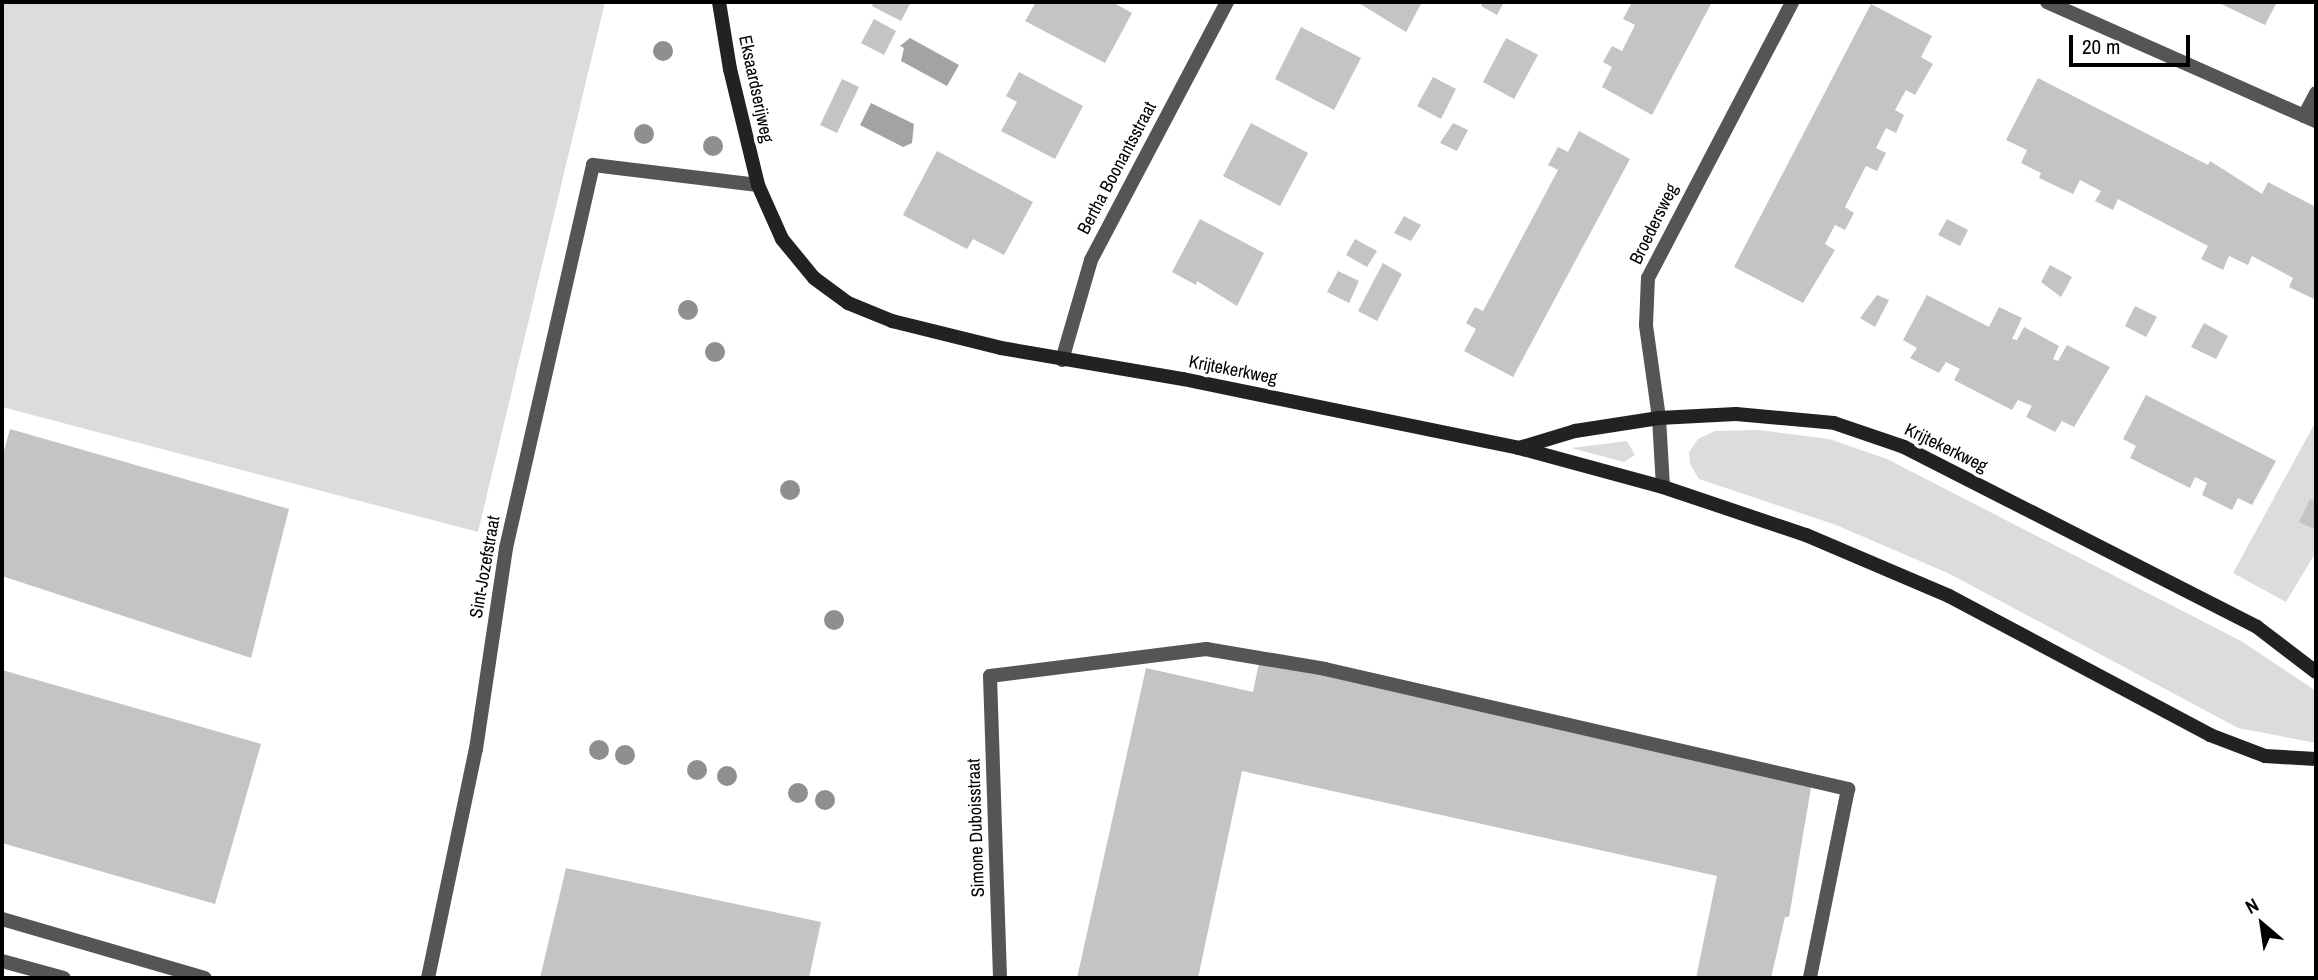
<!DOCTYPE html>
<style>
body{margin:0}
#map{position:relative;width:2318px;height:980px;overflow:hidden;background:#fff;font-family:"Archivo Narrow",sans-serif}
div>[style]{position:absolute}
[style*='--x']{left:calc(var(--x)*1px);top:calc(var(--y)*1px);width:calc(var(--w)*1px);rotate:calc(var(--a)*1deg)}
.green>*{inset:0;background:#dcdcdc}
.water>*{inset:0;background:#a3a3a3}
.building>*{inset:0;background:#c4c4c4}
.lane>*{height:14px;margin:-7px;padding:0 7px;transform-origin:7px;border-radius:7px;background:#555}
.street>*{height:14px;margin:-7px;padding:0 7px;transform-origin:7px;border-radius:7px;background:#555}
.secondary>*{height:14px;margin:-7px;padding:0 7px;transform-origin:7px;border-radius:7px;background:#222}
.trees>*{width:20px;height:20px;margin:-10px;border-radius:50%;background:#8f8f8f}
span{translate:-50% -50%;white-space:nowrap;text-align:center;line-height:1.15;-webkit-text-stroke:7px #fff;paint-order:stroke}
.street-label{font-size:18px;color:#000}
.frame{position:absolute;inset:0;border:4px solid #000;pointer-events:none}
.north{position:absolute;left:2227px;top:889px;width:70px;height:70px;-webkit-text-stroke:5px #fff;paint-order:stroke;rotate:331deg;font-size:19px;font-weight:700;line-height:28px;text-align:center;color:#000}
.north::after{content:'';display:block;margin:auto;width:24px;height:32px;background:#000;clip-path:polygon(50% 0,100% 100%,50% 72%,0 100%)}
.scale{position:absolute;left:2069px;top:35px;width:121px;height:32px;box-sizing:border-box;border:4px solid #000;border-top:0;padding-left:9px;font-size:21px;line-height:24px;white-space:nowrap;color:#000;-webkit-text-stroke:5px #fff;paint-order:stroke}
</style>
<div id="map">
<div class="green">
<div style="clip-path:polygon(2px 2px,605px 2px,478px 532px,2px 407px)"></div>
<div style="clip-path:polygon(2316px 421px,2316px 552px,2286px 602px,2233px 573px)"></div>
<div style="clip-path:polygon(1759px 430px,1829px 439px,1887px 459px,2241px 641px,2316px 691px,2316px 743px,2238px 728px,1950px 574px,1836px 525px,1699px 479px,1690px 464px,1689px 452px,1698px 439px,1715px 431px)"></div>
<div style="clip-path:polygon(1627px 441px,1635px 455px,1624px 462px,1571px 448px)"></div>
</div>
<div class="water">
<div style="clip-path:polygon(910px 38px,959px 65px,947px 86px,901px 61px,904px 48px,900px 46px)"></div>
<div style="clip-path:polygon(871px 103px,914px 124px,912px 143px,903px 147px,860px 125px)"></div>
</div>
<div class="building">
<div style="clip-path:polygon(874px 2px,911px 2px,901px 21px,872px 6px)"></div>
<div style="clip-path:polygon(1036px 2px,1112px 2px,1132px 13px,1105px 63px,1025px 21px)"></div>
<div style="clip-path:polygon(1357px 2px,1422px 2px,1406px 32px)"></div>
<div style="clip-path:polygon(1483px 2px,1504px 2px,1497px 15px,1481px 6px)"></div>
<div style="clip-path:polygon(1632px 2px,1712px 2px,1652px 115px,1602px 87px,1612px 67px,1603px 62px,1612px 46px,1622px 51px,1635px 25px,1623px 19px)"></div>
<div style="clip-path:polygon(2217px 2px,2277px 2px,2265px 25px)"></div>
<div style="clip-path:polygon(1871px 4px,1932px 36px,1921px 57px,1933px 64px,1915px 95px,1906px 90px,1895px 110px,1904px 115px,1896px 133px,1886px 128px,1876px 148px,1886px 153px,1877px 171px,1866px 166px,1845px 207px,1854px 213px,1845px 230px,1835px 225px,1825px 244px,1835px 250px,1803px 303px,1734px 267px)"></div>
<div style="clip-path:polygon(874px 19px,896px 31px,884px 55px,861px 43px)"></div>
<div style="clip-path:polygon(1301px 27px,1361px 58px,1334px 110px,1275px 79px)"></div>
<div style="clip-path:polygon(1506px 38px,1538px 55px,1514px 99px,1483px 82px)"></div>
<div style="clip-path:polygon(1019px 72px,1083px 106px,1055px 159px,1001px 131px,1017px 102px,1006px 96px)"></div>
<div style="clip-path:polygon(1433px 77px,1456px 89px,1441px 119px,1417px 106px)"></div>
<div style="clip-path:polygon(2038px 78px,2208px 165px,2210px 161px,2262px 194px,2268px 182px,2316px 207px,2316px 300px,2289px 287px,2293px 278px,2252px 256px,2248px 265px,2229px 256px,2223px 270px,2201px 259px,2208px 246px,2118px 199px,2113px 210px,2095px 201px,2101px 191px,2080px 180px,2073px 194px,2039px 178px,2041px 173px,2021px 163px,2027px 150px,2006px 140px)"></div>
<div style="clip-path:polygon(842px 79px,859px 87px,837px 133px,820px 125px)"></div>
<div style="clip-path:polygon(1251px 123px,1308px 153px,1280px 206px,1223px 176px)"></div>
<div style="clip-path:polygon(1453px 123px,1468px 130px,1457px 151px,1440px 143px)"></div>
<div style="clip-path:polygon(1579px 131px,1630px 159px,1513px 377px,1464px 351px,1476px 329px,1466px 323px,1475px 307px,1483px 311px,1558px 170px,1548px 165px,1558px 147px,1568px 152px)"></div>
<div style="clip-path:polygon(937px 151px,1033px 202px,1004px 255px,973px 239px,967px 249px,903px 215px)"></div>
<div style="clip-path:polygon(1404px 216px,1421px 225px,1411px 241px,1394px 233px)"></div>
<div style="clip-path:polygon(1200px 219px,1264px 253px,1237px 306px,1197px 281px,1196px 285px,1172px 272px)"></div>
<div style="clip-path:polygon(1947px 219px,1968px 230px,1960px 246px,1938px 235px)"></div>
<div style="clip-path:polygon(1355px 239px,1377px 251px,1367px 267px,1346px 255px)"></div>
<div style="clip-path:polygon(1383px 263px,1402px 274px,1377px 321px,1358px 311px)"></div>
<div style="clip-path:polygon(2050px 265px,2072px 277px,2061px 297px,2041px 282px)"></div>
<div style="clip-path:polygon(1338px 271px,1359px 281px,1349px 303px,1327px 292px)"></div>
<div style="clip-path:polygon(1877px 295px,1889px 300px,1875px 327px,1860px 318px)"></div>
<div style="clip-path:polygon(1927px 295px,1989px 327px,1999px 307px,2022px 318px,2012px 339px,2017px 340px,2024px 327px,2059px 346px,2053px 359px,2058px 361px,2067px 345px,2110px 367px,2074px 427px,2062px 421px,2055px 432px,2026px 417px,2032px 406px,2018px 400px,2012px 410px,1954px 380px,1960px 369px,1946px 362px,1939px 373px,1910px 358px,1917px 348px,1903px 340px)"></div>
<div style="clip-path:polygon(2135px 306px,2157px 317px,2146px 337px,2125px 326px)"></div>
<div style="clip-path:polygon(2204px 323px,2228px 336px,2216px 359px,2191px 347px)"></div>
<div style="clip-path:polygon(2146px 395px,2276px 461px,2252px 505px,2238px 498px,2232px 510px,2202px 495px,2207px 483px,2195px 477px,2190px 488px,2130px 458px,2136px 446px,2123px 439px)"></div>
<div style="clip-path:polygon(10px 429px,289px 509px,251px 658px,2px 576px,2px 458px)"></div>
<div style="clip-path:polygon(2310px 499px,2316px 502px,2316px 530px,2299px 522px)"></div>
<div style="clip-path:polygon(1260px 658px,1812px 782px,1789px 917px,1785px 917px,1771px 978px,1696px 978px,1717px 876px,1242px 771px,1198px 978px,1077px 978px,1146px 668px,1253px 692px)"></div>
<div style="clip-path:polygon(2px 670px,261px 744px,215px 904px,2px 843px)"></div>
<div style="clip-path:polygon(566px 868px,821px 922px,809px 978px,540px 978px)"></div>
</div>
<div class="lane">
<div style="--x:990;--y:676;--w:218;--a:-7.1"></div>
<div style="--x:1206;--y:649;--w:121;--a:9.5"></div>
<div style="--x:1325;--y:669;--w:537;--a:12.92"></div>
<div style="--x:1848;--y:789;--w:193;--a:101.4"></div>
<div style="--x:2;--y:919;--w:211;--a:16.2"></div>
<div style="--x:2;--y:961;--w:64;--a:15.3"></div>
</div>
<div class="street">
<div style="--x:2047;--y:2;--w:294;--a:23.9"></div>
<div style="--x:2304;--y:116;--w:26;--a:-62"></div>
<div style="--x:1062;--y:360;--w:104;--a:-73.8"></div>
<div style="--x:1091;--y:260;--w:292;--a:-62.2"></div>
<div style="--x:1663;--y:487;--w:69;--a:-93.3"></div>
<div style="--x:1659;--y:418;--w:94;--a:-98"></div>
<div style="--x:1646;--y:325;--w:47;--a:-87.6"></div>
<div style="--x:1648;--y:278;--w:311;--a:-62.4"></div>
<div style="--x:990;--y:676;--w:302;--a:88.1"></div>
<div style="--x:428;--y:978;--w:234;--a:-78.2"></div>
<div style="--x:476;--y:749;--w:203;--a:-81.5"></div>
<div style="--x:506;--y:548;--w:393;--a:-77.2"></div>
<div style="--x:593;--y:165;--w:166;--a:6.9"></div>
</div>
<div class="secondary">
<div style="--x:719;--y:2;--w:68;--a:80.7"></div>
<div style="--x:730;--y:69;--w:119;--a:76.4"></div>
<div style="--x:758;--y:185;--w:59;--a:66"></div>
<div style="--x:782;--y:239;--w:50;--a:50.6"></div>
<div style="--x:814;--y:278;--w:42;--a:36.3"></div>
<div style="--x:848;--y:303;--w:48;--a:22.2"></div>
<div style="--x:892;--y:321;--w:112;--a:13.9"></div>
<div style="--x:1001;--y:348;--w:185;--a:9.7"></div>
<div style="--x:1183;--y:379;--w:343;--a:11.6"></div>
<div style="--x:1519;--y:448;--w:149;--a:15.2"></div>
<div style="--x:1663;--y:487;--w:151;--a:18.6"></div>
<div style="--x:1806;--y:535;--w:155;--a:23.1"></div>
<div style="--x:1949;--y:596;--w:296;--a:28"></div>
<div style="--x:2210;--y:735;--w:59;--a:20.9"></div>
<div style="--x:2265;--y:756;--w:51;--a:3.4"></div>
<div style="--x:1519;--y:448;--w:59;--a:-16.9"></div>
<div style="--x:1575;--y:431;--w:85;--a:-8.8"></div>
<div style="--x:1659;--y:418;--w:77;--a:-3"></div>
<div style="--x:1736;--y:414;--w:98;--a:5.2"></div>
<div style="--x:1834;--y:423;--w:74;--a:18.9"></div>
<div style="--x:1904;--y:447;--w:396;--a:27"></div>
<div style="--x:2257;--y:627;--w:74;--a:37.3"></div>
</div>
<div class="trees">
<div style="left:663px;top:51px"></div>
<div style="left:644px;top:134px"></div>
<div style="left:713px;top:146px"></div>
<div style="left:688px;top:310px"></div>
<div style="left:715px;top:352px"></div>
<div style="left:790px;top:490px"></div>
<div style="left:834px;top:620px"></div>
<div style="left:599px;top:750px"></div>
<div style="left:625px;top:755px"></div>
<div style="left:697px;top:770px"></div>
<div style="left:727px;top:776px"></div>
<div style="left:798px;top:793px"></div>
<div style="left:825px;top:800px"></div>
</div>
<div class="street-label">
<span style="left:756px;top:89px;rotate:78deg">Eksaardserijweg</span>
<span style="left:1117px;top:168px;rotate:-62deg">Bertha Boonantsstraat</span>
<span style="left:1654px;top:224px;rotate:-64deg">Broedersweg</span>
<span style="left:1233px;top:370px;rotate:11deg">Krijtekerkweg</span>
<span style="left:1946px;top:448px;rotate:26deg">Krijtekerkweg</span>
<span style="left:485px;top:567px;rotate:-80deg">Sint-Jozefstraat</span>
<span style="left:976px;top:828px;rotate:-92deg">Simone Duboisstraat</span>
</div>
<div class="frame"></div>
<div class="north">N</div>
<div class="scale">20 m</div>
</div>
